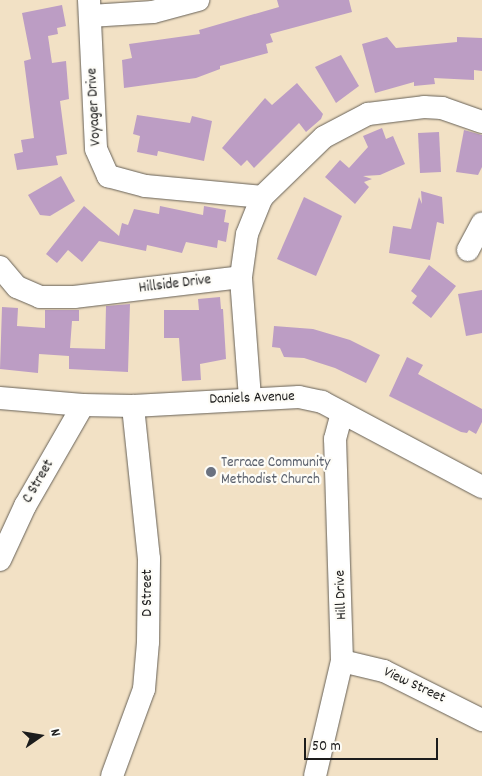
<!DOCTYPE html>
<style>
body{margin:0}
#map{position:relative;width:482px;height:776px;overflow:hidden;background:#f2e1c5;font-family:Dekko,sans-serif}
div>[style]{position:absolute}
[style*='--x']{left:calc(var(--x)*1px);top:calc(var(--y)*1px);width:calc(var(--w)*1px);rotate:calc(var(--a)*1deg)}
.building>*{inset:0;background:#bc9dc4}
.roads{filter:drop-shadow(0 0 1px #676157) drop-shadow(0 0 1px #676157)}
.minor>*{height:22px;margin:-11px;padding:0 11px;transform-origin:11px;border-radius:11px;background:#fff}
.dots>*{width:14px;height:14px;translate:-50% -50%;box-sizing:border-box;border:2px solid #fdfcf7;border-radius:50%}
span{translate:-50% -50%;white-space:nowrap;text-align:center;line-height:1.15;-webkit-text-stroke:4.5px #fdfcf7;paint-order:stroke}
.street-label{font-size:15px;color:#1c1c1c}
.worship-label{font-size:15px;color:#5b616d}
.left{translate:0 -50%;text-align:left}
.north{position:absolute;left:15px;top:711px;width:50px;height:50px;-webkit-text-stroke:4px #fdfcf7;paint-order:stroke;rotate:77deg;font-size:14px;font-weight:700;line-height:20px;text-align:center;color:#1c1c1c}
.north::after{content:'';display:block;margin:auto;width:18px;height:22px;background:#1c1c1c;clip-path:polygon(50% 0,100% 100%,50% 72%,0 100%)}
.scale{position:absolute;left:304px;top:738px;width:134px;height:22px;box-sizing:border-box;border:2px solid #1c1c1c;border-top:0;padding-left:6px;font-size:15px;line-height:18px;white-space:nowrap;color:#1c1c1c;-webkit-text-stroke:4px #fdfcf7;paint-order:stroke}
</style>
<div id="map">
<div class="building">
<div style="clip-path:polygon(277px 0,349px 0,352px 12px,270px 34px,273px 42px,266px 44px,268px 53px,220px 66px,220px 69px,196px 78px,124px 88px,122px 60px,132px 58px,129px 44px,200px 34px,199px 30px,279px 7px)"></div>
<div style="clip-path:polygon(62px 5px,66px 26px,57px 28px,58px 34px,48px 36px,52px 63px,66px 61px,69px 99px,60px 101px,67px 154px,56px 156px,58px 165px,17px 170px,14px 154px,23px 152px,21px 140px,34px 138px,24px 61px,31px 59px,22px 13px)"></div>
<div style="clip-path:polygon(387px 37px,396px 48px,457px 42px,457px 37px,482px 38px,482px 71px,474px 70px,474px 80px,434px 78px,435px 84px,414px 86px,414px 82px,375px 93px,362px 44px)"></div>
<div style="clip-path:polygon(341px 55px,359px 86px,336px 103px,315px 67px)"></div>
<div style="clip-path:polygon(297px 83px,323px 114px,321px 119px,306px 132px,299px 123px,254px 168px,247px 160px,241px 166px,222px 148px,265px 98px,272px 105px)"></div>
<div style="clip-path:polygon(137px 115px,190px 123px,192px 116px,212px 121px,204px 161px,158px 151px,157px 156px,137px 152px,140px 136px,133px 134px)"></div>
<div style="clip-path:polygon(382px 128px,386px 139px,393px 136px,405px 164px,380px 175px,363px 176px,372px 179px,364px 182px,369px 187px,355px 204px,325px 177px,340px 160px,349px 168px,368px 147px,363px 136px)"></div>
<div style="clip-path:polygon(464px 130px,482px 135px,482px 167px,478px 175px,456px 172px)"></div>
<div style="clip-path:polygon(439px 132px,441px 172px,420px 173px,418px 133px)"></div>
<div style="clip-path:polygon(61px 176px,75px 201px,50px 216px,40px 215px,28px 195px)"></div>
<div style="clip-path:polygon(421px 191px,442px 197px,444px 224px,437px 222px,430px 260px,389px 253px,393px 226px,411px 229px,419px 197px,422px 204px)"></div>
<div style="clip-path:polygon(304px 197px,342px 216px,316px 276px,277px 259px)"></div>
<div style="clip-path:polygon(84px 206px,119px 236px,122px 223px,128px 225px,134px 209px,159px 214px,160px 206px,203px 215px,204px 206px,226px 210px,224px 222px,229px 223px,226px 242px,218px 240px,217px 248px,186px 242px,182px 253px,147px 245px,146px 251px,99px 241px,82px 262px,68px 250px,57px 263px,46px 254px)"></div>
<div style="clip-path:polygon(429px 265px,456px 286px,431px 318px,412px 303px,417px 296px,411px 291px)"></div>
<div style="clip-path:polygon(482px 290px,482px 333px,466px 336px,458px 294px)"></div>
<div style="clip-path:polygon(220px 297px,221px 309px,223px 309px,226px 359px,200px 364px,201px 380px,182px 381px,179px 338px,164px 338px,164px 310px,199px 310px,198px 299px)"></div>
<div style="clip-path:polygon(130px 304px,128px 372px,69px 369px,69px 356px,39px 354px,38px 373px,0 369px,2px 307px,18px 308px,17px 326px,45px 328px,45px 310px,79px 310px,79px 321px,72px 321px,70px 348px,105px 349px,106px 306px)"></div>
<div style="clip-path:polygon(274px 326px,313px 329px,350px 340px,380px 355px,366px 383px,335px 368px,304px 358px,284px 357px,280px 348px,272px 347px)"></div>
<div style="clip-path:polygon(407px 357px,423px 365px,418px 374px,482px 409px,482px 422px,476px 434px,469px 430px,467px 433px,461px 432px,389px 396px)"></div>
</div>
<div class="roads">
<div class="minor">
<div style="--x:89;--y:0;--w:149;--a:87.3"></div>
<div style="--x:96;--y:149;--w:30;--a:66"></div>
<div style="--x:108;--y:176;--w:39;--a:15"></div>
<div style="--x:146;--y:186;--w:117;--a:5.4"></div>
<div style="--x:90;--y:16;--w:63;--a:-3.6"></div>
<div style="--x:153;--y:12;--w:47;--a:-14.9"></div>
<div style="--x:468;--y:250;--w:30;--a:-62"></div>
<div style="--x:0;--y:267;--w:26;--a:50"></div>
<div style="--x:17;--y:287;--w:25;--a:23"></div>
<div style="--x:40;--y:297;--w:34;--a:0"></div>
<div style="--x:74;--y:297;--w:168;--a:-6.8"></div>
<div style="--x:0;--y:398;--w:83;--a:4.8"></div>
<div style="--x:83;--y:405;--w:50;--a:1.1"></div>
<div style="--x:133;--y:406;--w:166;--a:-3.1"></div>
<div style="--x:299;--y:397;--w:24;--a:12"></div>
<div style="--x:322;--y:402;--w:181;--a:28"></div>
<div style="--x:250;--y:398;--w:121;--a:-94.3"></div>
<div style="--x:241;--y:277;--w:43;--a:-82.1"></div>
<div style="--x:247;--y:234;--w:40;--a:-68"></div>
<div style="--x:262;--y:197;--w:86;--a:-44.1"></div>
<div style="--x:324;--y:137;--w:50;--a:-27.6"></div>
<div style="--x:368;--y:114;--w:56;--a:-7.1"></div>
<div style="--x:424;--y:107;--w:18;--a:3"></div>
<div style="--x:442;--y:108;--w:42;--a:19.3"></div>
<div style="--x:0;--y:560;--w:60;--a:-65.2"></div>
<div style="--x:25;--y:506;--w:116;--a:-60.1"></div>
<div style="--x:342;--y:661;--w:43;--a:13.4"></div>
<div style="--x:384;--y:671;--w:110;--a:26.6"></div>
<div style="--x:112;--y:776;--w:93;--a:-69.8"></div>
<div style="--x:144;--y:689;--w:47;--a:-85.1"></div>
<div style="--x:148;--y:642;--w:83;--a:-89.3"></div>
<div style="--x:149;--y:559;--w:154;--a:-96"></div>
<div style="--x:315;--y:776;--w:118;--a:-76.8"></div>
<div style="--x:342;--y:661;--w:222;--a:-91.8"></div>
<div style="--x:335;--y:439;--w:27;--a:-75"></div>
</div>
</div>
<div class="dots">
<div style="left:211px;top:472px;background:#6b7280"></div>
</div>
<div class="street-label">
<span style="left:95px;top:107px;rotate:-93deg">Voyager Drive</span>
<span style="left:175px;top:285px;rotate:-7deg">Hillside Drive</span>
<span style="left:252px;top:399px;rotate:-2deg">Daniels Avenue</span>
<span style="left:39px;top:482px;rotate:-60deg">C Street</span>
<span style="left:149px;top:593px;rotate:-90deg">D Street</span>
<span style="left:342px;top:595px;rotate:-92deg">Hill Drive</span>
<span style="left:414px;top:686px;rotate:25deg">View Street</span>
</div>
<div class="worship-label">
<span class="left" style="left:221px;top:472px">Terrace Community<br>Methodist Church</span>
</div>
<div class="north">N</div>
<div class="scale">50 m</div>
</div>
